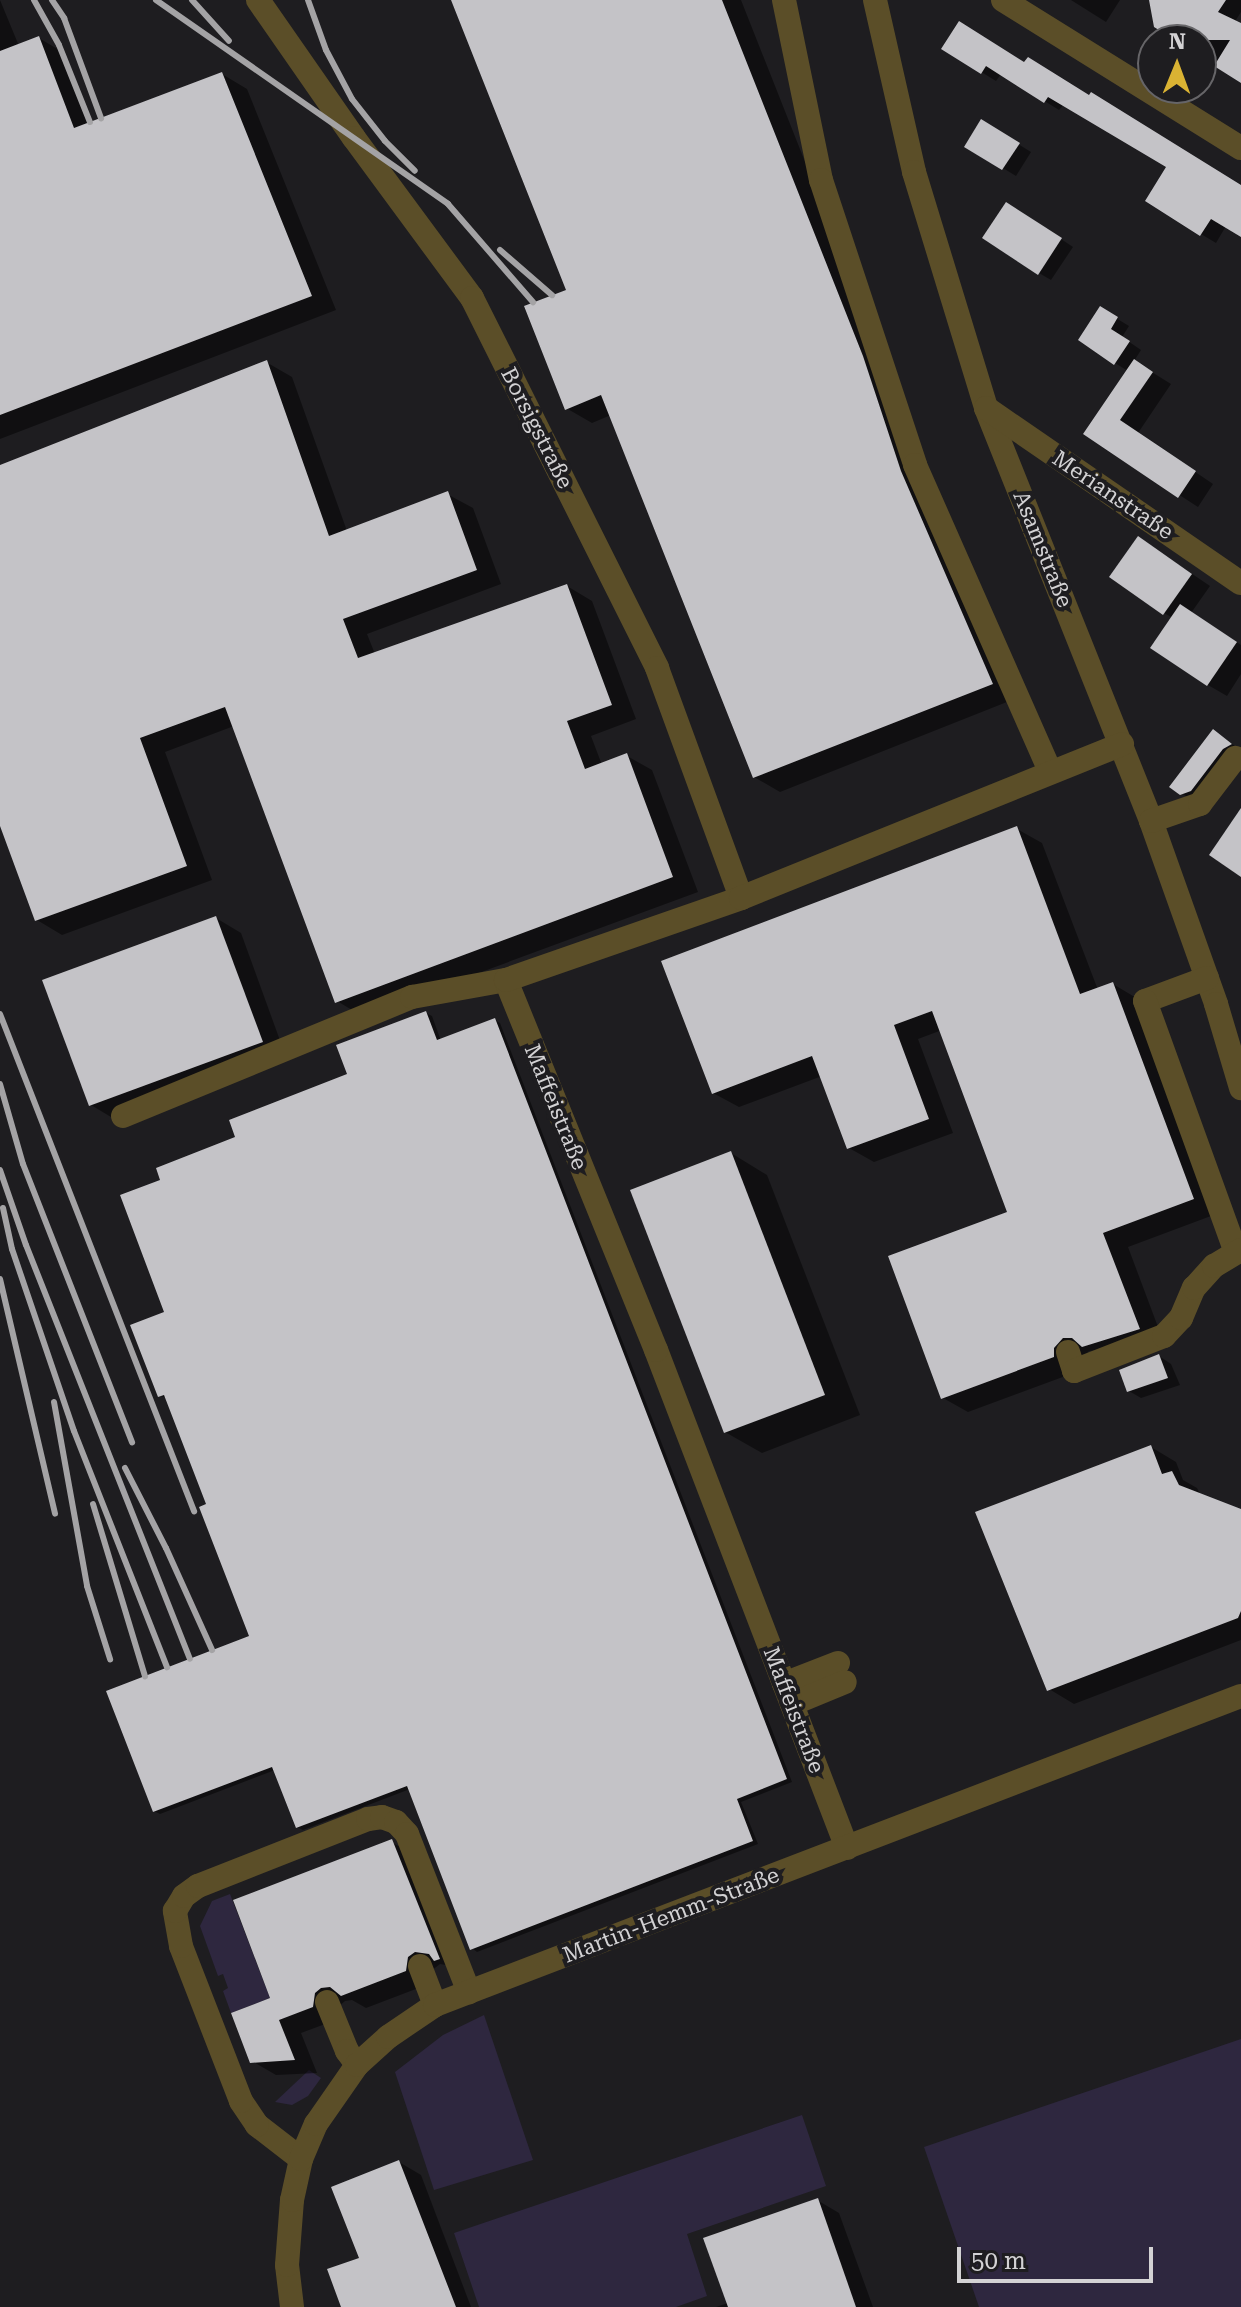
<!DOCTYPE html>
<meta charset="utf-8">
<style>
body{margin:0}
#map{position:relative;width:1241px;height:2307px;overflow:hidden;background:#1e1d20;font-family:"Roboto Serif",serif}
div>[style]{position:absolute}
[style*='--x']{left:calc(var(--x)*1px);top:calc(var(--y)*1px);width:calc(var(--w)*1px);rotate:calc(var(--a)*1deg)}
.green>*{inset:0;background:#2e273f}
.shadow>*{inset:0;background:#0007}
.building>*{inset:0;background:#c4c3c7}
.minor>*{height:24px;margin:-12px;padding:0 12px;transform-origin:12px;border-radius:12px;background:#5b4e28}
.rail>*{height:6px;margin:-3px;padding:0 3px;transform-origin:3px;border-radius:3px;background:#a4a3a5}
span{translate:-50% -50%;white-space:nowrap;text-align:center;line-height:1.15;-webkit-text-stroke:8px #1e1d20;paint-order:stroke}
.street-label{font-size:22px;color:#d3d2d4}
.north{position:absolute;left:1137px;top:24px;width:80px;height:80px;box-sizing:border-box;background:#1e1d20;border:2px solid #666568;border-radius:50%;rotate:1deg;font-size:22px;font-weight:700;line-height:32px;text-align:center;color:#d3d2d4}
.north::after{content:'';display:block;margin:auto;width:28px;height:36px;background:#dab333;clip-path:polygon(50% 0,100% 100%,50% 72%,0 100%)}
.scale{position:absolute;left:957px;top:2247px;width:196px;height:36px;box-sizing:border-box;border:4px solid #d3d2d4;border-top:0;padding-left:10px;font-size:24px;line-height:28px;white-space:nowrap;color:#d3d2d4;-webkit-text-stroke:6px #1e1d20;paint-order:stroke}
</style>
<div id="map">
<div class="green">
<div style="clip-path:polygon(230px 1894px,270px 1998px,231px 2013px,223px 1991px,228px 1988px,223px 1974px,218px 1976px,200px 1926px,212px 1901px)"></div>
<div style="clip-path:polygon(484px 2015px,533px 2160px,434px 2190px,395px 2072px,443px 2035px)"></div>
<div style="clip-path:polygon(1241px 2039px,1241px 2307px,979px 2307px,924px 2147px)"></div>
<div style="clip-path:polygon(309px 2070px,321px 2078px,308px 2096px,292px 2105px,275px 2102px)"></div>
<div style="clip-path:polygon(802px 2115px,826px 2186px,687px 2234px,707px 2296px,676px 2307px,479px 2307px,454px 2233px)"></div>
</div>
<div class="shadow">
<div style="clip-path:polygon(0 0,19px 46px,39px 38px,64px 53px,91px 124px,222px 74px,247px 89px,336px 310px,0 439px)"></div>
<div style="clip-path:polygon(453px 0,741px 0,1017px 698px,780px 792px,754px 777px,611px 415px,592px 423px,566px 408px,568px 291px)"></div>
<div style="clip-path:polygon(1071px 0,1120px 0,1106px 22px)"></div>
<div style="clip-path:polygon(1151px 0,1241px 0,1241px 12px,1234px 23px,1241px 28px,1241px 80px,1201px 55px,1201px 40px,1178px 40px)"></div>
<div style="clip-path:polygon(944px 49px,1025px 64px,1241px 187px,1241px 235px,1226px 226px,1216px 243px,1201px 234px,1148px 201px,1169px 167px,1064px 104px,1059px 110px,1001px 74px,996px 81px)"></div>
<div style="clip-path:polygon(994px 129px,1031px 152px,1016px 176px,967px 146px)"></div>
<div style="clip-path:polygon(1019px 211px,1073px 247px,1051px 280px,1039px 273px)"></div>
<div style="clip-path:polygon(1101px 309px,1129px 326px,1122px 337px,1141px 350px,1134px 361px,1171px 384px,1138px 433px,1213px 484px,1198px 507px,1085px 434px,1128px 371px,1115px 363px)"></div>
<div style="clip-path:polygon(266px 362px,292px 377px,347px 531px,447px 494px,473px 508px,501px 584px,367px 634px,375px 654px,567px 586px,592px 601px,636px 719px,591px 736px,602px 765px,627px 756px,652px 770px,698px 892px,362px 1016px,337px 1001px,234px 726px,165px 752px,212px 880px,62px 935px,37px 920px,0 820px,0 467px)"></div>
<div style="clip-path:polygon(1139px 538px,1210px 586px,1191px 613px,1241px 645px,1241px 674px,1227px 696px,1208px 685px,1173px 618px,1164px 613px)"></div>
<div style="clip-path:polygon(1214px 732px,1241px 750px,1194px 801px,1181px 793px)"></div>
<div style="clip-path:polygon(1017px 829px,1042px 843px,1098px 990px,1113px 984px,1138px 999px,1219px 1213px,1128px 1247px,1164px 1343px,1089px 1351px,1078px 1363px,1079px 1371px,968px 1412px,943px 1398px,1010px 1213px,942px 1030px,918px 1039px,953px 1133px,874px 1162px,849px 1148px,822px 1076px,739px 1107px,713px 1093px)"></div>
<div style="clip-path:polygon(216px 918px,241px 933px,286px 1057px,116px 1120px,91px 1105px)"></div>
<div style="clip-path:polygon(426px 1013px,432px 1016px,441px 1041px,495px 1020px,500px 1023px,792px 1782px,741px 1802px,758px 1844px,477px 1952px,472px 1948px,410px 1789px,303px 1830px,297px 1827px,275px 1770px,160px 1814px,154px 1811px,251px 1637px,209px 1505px,168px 1398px,160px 1396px,167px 1313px,163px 1181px,350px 1076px)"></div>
<div style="clip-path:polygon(731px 1153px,767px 1175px,860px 1415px,762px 1453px,725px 1432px)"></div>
<div style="clip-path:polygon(1159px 1356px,1171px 1364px,1180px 1385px,1141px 1398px,1129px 1391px)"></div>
<div style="clip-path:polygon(1151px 1447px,1176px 1462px,1183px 1480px,1197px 1488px,1201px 1496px,1241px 1511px,1241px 1640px,1074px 1704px,1049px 1689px)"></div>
<div style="clip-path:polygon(391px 1842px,415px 1855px,446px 1965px,440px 1964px,431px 1971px,429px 1984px,366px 2008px,352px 2000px,345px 2001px,338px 2007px,336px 2020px,301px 2033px,317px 2073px,276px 2075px,252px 2061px,273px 1999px)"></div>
<div style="clip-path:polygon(399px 2162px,421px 2175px,471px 2307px,343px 2307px)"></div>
<div style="clip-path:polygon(817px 2200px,839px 2213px,873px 2307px,716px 2307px,728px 2303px)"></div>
</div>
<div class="building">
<div style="clip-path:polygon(451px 0,722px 0,863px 356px,901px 471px,993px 684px,753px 778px,601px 395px,565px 410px,524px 306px,566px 290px)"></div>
<div style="clip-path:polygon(1149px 0,1226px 0,1218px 12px,1241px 23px,1241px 83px,1214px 66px,1230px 40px,1175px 40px,1154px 27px)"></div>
<div style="clip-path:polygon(959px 21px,1024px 62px,1028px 57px,1089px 95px,1091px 92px,1241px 185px,1241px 237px,1211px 219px,1200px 236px,1145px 201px,1166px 167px,1048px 97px,1044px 103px,986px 66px,981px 74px,941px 49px)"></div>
<div style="clip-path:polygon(39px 36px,74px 128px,222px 72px,312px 296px,0 415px,0 51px)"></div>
<div style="clip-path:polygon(981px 119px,1020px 143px,1002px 170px,964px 147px)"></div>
<div style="clip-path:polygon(1006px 202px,1062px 238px,1038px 275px,982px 238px)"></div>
<div style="clip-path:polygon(1100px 306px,1118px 317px,1111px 329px,1130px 341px,1114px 365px,1078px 340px)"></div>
<div style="clip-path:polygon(1134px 359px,1153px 372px,1120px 420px,1196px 471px,1178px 498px,1083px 434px)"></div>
<div style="clip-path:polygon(267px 360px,329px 536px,448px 491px,477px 570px,343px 619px,358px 658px,567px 584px,612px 705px,567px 721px,585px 769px,627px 753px,673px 877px,335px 1003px,225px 707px,140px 738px,187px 866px,35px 921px,0 826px,0 465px)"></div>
<div style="clip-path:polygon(1138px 536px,1192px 574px,1163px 615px,1109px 577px)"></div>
<div style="clip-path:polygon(1180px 604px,1237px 642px,1207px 686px,1150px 648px)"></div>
<div style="clip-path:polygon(1213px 729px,1232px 744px,1223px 749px,1191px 791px,1180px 795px,1169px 787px)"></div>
<div style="clip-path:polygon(1241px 808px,1241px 877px,1209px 855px)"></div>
<div style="clip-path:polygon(1017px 826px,1080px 994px,1113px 982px,1194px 1199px,1103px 1233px,1140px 1329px,1082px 1347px,1072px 1338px,1063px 1338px,1054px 1348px,1054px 1357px,941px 1399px,888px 1256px,1007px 1212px,932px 1011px,894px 1025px,929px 1119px,847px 1149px,812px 1056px,712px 1094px,661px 961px)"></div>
<div style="clip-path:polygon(216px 916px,263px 1042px,89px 1106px,42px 980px)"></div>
<div style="clip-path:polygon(426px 1011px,437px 1040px,495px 1018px,787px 1779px,737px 1799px,753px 1841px,470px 1950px,407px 1786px,296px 1828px,272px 1767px,153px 1812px,106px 1691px,249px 1636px,199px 1507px,206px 1504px,164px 1395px,158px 1397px,130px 1325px,164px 1312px,120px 1195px,160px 1180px,156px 1168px,235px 1137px,229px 1120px,347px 1074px,336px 1045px)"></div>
<div style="clip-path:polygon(731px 1151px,825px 1395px,724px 1433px,630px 1190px)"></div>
<div style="clip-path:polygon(1159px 1354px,1168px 1378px,1127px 1392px,1119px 1370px)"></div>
<div style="clip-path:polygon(1151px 1445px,1162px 1474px,1172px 1471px,1179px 1485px,1241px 1509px,1241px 1611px,1238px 1618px,1047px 1691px,975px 1512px)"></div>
<div style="clip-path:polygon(392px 1839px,440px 1959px,434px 1961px,429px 1954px,415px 1952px,408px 1957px,406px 1971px,341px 1996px,330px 1987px,321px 1988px,315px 1993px,313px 2007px,279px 2020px,295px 2060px,250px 2063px,231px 2013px,270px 1998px,233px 1900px)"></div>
<div style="clip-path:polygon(399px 2160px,456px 2307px,341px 2307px,327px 2269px,359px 2258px,331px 2187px)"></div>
<div style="clip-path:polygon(818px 2198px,856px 2307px,728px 2307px,703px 2238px)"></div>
</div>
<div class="minor">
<div style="--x:258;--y:0;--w:168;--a:55.2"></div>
<div style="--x:354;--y:138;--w:199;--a:53.6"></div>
<div style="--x:472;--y:298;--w:414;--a:63.4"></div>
<div style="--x:657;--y:668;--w:245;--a:69.9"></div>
<div style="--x:784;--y:0;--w:184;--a:78.4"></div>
<div style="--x:821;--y:180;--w:300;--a:71.7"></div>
<div style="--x:915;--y:465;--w:334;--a:66.2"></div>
<div style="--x:875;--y:0;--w:176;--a:77.2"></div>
<div style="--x:914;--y:172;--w:247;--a:73"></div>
<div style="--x:986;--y:408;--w:445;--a:68.2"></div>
<div style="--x:1151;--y:821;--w:194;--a:70.4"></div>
<div style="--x:1216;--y:1004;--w:88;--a:73.4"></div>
<div style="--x:1003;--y:0;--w:280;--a:31.9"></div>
<div style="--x:986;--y:408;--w:309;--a:34.5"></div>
<div style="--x:1151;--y:821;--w:52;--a:-19.1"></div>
<div style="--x:1200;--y:804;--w:58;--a:-52.7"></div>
<div style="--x:1207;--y:978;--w:66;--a:159.6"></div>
<div style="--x:1145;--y:1001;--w:267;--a:70.1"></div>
<div style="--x:123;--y:1116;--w:313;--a:-22.4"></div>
<div style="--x:412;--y:997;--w:96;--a:-10.3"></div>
<div style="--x:1068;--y:1352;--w:20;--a:72"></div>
<div style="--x:1074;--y:1371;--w:97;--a:-21.3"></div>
<div style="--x:1164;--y:1336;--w:25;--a:-47"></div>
<div style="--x:1181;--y:1318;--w:33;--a:-67"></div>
<div style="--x:1194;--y:1288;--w:30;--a:-48"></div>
<div style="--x:1214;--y:1266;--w:31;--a:-31"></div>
<div style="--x:784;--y:1684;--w:58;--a:-21.3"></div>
<div style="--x:792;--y:1704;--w:57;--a:-22.5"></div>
<div style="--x:847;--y:1848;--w:533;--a:-110.98"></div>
<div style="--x:656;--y:1350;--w:399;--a:-112.1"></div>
<div style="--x:506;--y:980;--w:249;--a:-19.2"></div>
<div style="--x:741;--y:898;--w:411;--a:-22"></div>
<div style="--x:420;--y:1966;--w:42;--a:69"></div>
<div style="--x:327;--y:2002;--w:53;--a:67.8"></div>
<div style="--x:347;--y:2051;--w:17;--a:54"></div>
<div style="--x:301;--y:2159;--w:56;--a:-142.3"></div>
<div style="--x:257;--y:2125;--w:29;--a:-124"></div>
<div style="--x:241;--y:2101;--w:166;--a:-111.2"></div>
<div style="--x:181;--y:1946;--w:36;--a:-100"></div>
<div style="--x:175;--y:1911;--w:17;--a:-59"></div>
<div style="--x:184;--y:1896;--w:17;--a:-36"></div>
<div style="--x:198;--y:1886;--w:183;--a:-21.5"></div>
<div style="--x:368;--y:1819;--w:14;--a:-8"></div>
<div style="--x:382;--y:1817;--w:15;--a:20"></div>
<div style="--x:396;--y:1822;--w:16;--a:47"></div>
<div style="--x:407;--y:1834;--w:170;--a:68.6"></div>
<div style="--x:292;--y:2307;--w:42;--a:-96.8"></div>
<div style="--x:287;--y:2265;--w:65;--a:-85.6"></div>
<div style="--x:292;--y:2200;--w:42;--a:-77.6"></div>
<div style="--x:301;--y:2159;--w:38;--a:-67"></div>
<div style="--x:316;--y:2124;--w:72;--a:-55.2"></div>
<div style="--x:357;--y:2065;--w:42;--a:-42.1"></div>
<div style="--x:388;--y:2037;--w:57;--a:-34.2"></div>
<div style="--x:435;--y:2005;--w:863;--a:-20.98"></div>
</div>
<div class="rail">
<div style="--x:34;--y:0;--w:51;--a:60.9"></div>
<div style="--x:59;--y:45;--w:83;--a:68.1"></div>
<div style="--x:52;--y:0;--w:22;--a:56"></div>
<div style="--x:64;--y:18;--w:107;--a:69.7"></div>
<div style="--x:156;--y:0;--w:356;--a:34.9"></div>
<div style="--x:448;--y:204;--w:130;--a:49.1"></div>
<div style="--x:192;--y:0;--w:55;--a:47.9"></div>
<div style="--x:308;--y:0;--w:53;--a:70.2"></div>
<div style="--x:326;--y:50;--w:55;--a:62"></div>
<div style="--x:352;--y:99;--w:53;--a:51.8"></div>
<div style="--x:385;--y:141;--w:42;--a:45"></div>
<div style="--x:500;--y:250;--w:69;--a:40.9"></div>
<div style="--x:0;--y:1014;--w:534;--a:68.68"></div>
<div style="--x:0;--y:1084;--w:83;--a:74"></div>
<div style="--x:23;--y:1164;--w:299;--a:68.6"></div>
<div style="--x:0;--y:1170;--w:79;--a:70.9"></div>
<div style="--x:26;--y:1245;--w:445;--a:68.4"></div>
<div style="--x:3;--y:1208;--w:42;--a:77.6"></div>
<div style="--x:12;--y:1249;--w:192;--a:71.2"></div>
<div style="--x:74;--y:1431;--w:254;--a:68.5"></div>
<div style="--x:0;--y:1279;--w:241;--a:76.8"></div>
<div style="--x:54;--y:1402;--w:187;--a:79.8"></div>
<div style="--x:87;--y:1586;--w:77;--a:72.5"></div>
<div style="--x:125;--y:1468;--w:90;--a:62.9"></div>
<div style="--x:166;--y:1548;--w:112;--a:65.7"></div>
<div style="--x:93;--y:1504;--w:180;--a:73.2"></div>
</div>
<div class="street-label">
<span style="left:537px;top:428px;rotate:63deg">Borsigstraße</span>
<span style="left:1113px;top:495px;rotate:34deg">Merianstraße</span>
<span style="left:1043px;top:549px;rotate:68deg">Asamstraße</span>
<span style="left:556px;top:1107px;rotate:68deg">Maffeistraße</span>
<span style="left:794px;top:1710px;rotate:69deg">Maffeistraße</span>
<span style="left:671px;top:1915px;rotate:-21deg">Martin-Hemm-Straße</span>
</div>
<div class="north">N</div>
<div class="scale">50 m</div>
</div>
